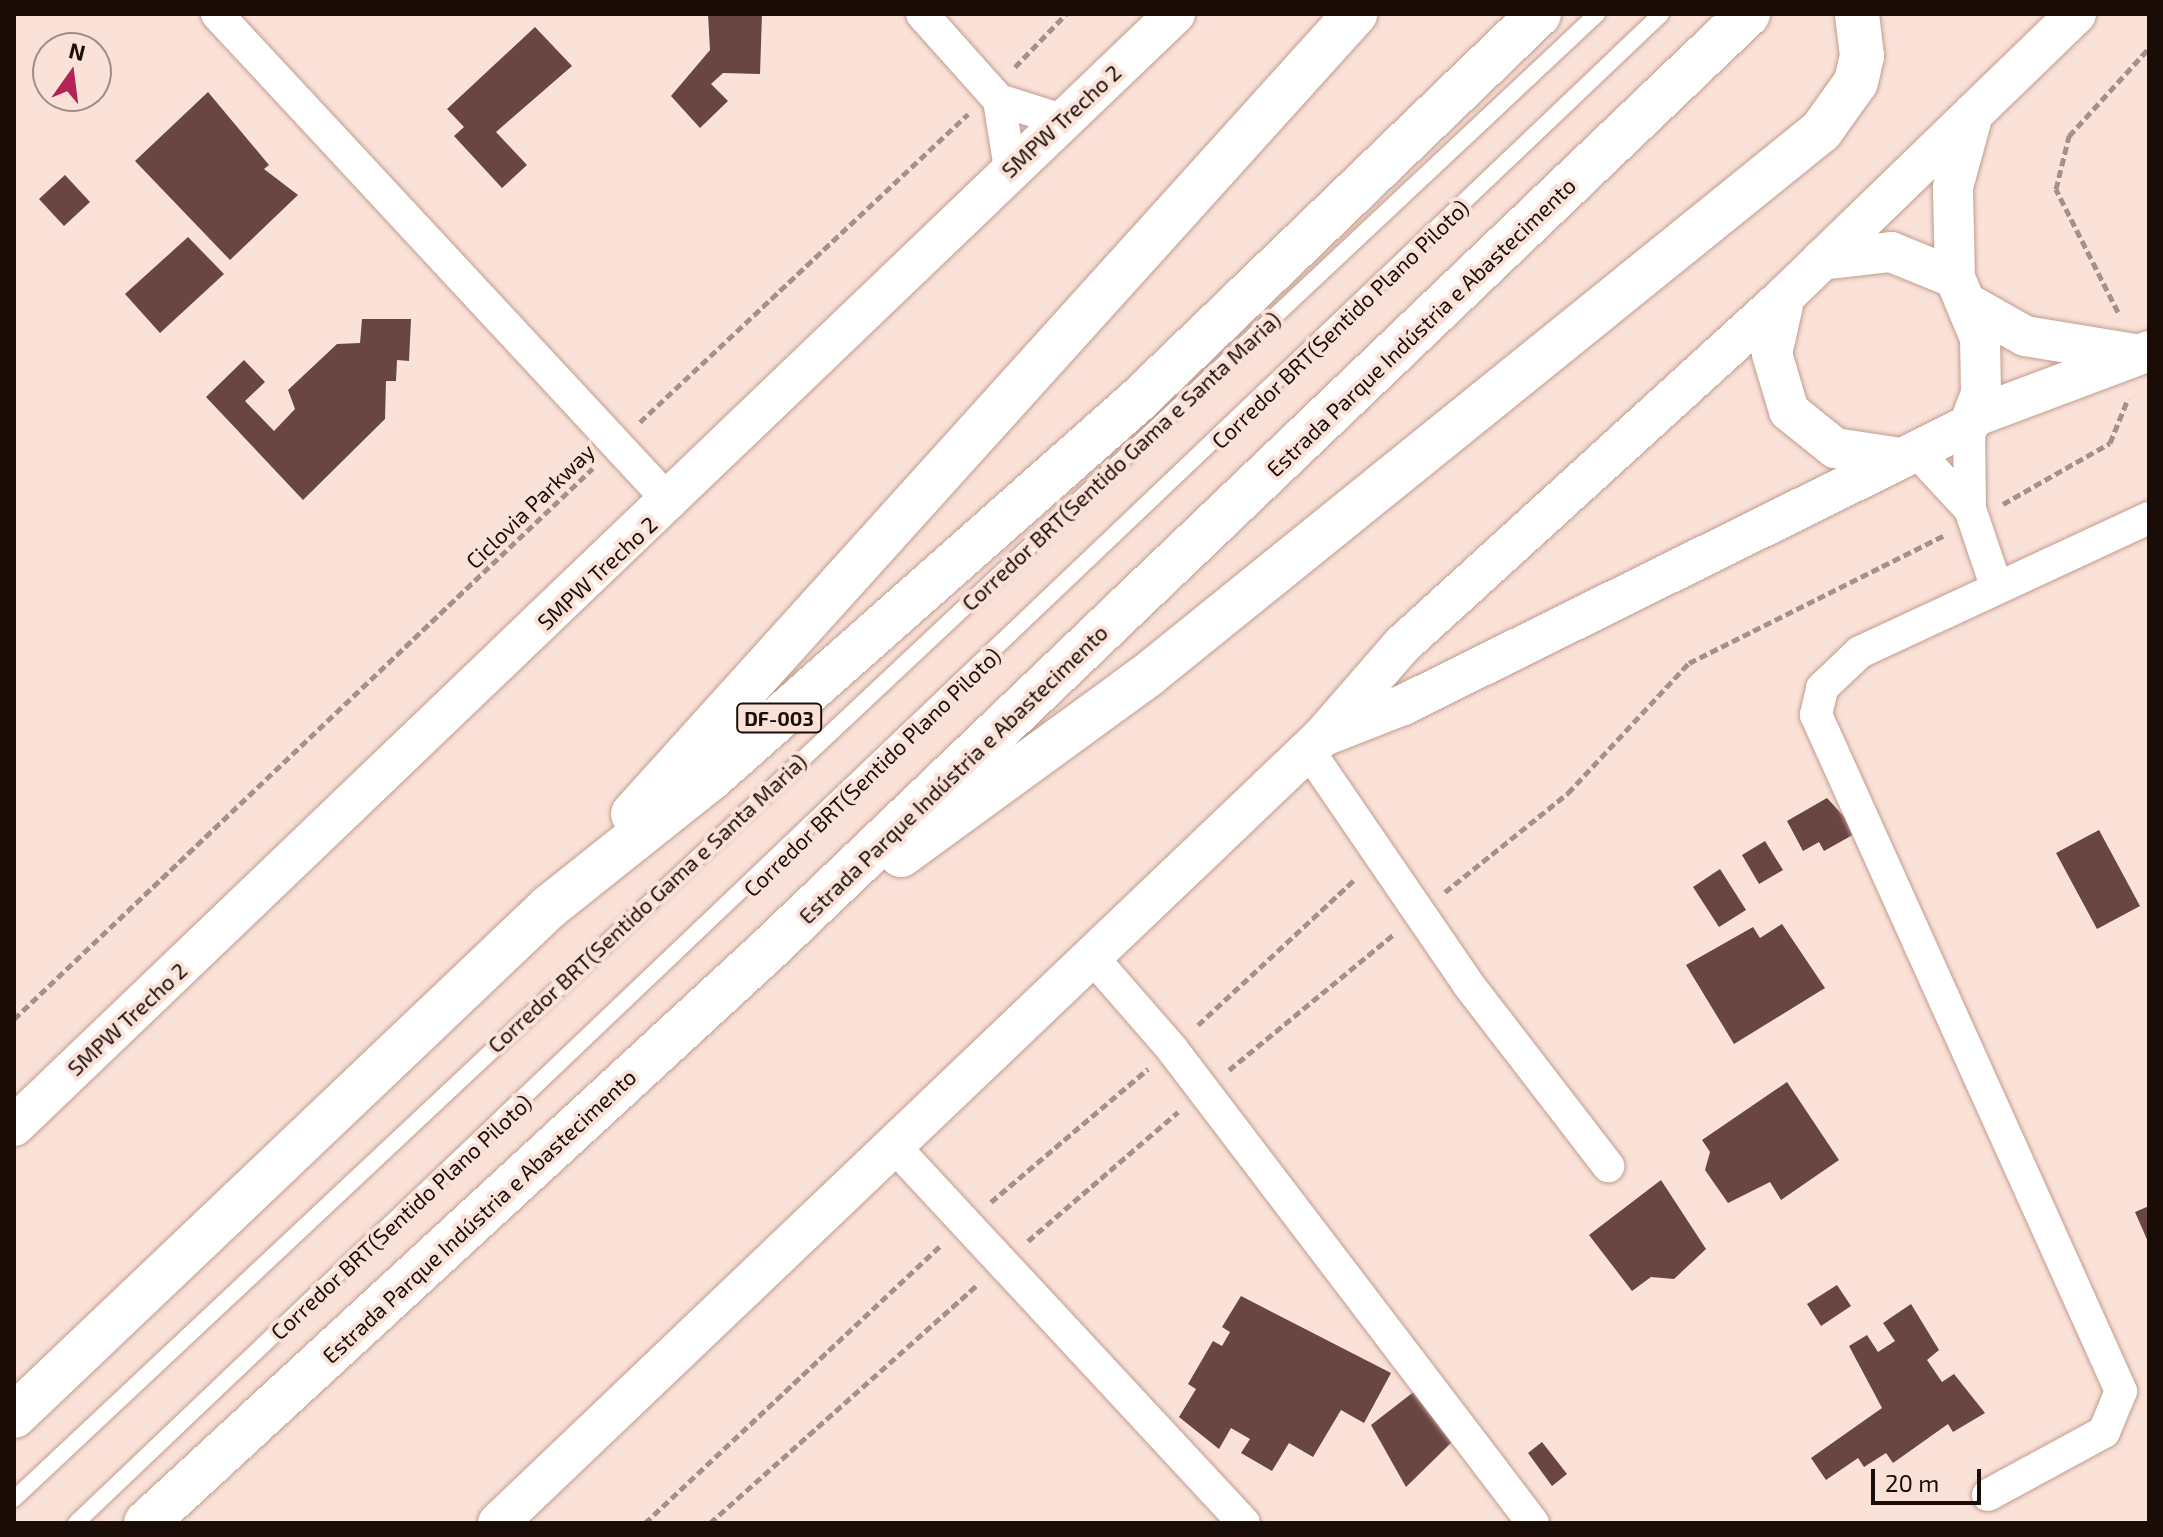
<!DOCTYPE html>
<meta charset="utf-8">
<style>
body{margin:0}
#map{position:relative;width:2163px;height:1537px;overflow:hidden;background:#fae2d9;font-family:"Exo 2",sans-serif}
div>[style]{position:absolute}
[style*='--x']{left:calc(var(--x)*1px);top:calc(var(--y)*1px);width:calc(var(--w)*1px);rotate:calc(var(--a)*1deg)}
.building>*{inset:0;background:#694543}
.path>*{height:5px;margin-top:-2.5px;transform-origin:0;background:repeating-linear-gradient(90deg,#a5918a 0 8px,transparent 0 12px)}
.roads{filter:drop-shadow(0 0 2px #c29c8e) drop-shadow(0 0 2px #c29c8e)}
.service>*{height:16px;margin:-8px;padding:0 8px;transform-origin:8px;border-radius:8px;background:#fff}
.minor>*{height:32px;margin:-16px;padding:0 16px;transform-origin:16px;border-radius:16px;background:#fff}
.tertiary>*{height:40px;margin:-20px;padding:0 20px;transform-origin:20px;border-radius:20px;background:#fff}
.trunk>*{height:44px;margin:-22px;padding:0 22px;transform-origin:22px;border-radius:22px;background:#fff}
span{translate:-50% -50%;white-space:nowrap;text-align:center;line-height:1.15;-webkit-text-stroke:8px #fae2d9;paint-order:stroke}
.shield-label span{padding:2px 6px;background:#fae2d9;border:2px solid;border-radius:6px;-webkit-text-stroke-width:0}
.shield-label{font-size:20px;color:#1a0d08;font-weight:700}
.street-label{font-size:22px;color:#1a0d08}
.frame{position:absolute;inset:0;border:16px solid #1a0d08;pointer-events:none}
.north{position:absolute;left:32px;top:32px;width:80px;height:80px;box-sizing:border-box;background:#fae2d9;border:2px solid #a08d85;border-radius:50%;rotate:14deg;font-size:22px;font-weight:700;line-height:32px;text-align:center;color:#1a0d08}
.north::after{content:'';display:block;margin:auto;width:28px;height:36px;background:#b22358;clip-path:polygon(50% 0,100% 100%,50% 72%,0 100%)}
.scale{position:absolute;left:1871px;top:1469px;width:110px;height:36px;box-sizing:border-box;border:4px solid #1a0d08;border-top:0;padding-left:10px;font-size:24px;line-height:28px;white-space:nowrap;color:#1a0d08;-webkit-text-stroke:6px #fae2d9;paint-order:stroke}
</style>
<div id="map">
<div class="building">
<div style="clip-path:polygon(708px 14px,762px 14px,760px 74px,723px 73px,711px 84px,728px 101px,700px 128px,671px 96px,710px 50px)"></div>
<div style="clip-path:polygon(535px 27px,572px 66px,496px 132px,527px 165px,502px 188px,454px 136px,464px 127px,447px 109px)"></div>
<div style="clip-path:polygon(208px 92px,269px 165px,264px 169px,298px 195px,230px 260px,135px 161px)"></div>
<div style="clip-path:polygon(65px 175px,90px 202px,64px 226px,39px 199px)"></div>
<div style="clip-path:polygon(188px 237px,224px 274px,160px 333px,125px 294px)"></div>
<div style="clip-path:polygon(362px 319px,411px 319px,409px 361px,397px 360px,396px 381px,386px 381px,385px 419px,303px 500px,206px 397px,244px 360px,265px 382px,245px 401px,274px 431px,295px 409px,288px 390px,337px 344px,360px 343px)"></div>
<div style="clip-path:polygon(1827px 798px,1858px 832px,1824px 851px,1819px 842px,1803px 851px,1787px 821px)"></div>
<div style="clip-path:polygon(2099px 830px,2140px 906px,2097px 929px,2056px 853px)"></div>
<div style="clip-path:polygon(1765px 841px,1783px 870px,1759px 884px,1742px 855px)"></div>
<div style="clip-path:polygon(1720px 869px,1746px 910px,1719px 927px,1693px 887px)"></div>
<div style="clip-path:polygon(1782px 924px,1825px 988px,1734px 1044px,1686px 965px,1753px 927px,1760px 938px)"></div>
<div style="clip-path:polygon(1787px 1082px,1839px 1160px,1781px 1200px,1770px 1182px,1728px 1203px,1705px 1170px,1710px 1152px,1702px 1140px)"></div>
<div style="clip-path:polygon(1661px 1180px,1706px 1249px,1674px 1279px,1651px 1277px,1632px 1291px,1589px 1235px)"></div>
<div style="clip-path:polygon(2149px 1206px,2149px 1244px,2135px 1212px)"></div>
<div style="clip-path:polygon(1837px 1285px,1851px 1306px,1821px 1326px,1807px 1304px)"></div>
<div style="clip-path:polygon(1241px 1296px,1391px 1373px,1364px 1423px,1341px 1410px,1313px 1457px,1289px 1443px,1272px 1471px,1241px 1453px,1250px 1439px,1231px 1428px,1219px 1449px,1179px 1417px,1196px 1389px,1188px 1384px,1213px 1341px,1222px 1346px,1230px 1332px,1222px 1327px)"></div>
<div style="clip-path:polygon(1911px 1304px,1939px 1350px,1927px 1360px,1942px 1382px,1954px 1374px,1985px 1413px,1953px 1432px,1948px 1424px,1893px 1463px,1886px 1453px,1864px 1467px,1858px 1458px,1826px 1480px,1811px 1458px,1882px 1408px,1849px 1346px,1867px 1335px,1878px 1352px,1895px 1341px,1883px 1323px)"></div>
<div style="clip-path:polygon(1420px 1387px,1457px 1437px,1406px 1487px,1371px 1425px)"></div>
<div style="clip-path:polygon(1542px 1442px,1567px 1474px,1552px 1486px,1528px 1453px)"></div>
</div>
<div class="path">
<div style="--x:1015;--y:67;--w:74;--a:-46.1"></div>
<div style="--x:2118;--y:312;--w:138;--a:-116.8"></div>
<div style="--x:2056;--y:189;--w:55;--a:-76.2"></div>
<div style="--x:2069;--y:136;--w:119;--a:-47.7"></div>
<div style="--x:640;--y:422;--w:450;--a:-43.2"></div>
<div style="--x:2003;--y:504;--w:123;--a:-29.7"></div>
<div style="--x:2110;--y:443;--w:48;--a:-67.8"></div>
<div style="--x:1445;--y:892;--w:158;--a:-38.8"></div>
<div style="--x:1568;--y:793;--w:178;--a:-47.1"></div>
<div style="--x:1689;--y:663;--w:286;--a:-26.6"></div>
<div style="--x:14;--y:1019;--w:799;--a:-43.58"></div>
<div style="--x:1198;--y:1025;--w:213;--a:-42.9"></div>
<div style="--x:1229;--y:1070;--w:214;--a:-39.5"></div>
<div style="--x:991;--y:1202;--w:206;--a:-40.3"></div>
<div style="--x:1028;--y:1241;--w:198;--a:-40.7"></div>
<div style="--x:645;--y:1523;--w:406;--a:-43.2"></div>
<div style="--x:710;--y:1523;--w:359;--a:-41.7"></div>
</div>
<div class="roads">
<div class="service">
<div style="--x:14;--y:1499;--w:2171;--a:-43.17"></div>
<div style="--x:76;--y:1523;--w:2188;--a:-43.59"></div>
</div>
<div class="minor">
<div style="--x:217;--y:14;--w:667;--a:47.13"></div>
<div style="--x:922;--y:14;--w:115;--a:48.2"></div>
<div style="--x:999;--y:100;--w:66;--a:17.6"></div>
<div style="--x:999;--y:100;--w:70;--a:80.9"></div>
<div style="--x:1969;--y:425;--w:84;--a:89.3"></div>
<div style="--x:1914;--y:449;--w:82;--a:47"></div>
<div style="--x:1970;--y:509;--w:81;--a:71.3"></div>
<div style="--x:1308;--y:750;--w:283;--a:55.6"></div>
<div style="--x:1468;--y:984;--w:230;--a:52.4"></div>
<div style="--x:1093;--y:958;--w:121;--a:49"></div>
<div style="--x:1172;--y:1049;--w:596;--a:52.71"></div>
<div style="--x:894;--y:1146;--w:514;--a:47.13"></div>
<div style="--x:1988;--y:1495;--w:132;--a:-28.5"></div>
<div style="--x:2104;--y:1432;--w:44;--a:-67.5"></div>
<div style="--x:2121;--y:1391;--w:742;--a:-114.28"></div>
<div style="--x:1816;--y:715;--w:28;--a:-77"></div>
<div style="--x:1822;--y:688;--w:52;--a:-43.5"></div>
<div style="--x:1860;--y:652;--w:319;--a:-24.9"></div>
</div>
<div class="tertiary">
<div style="--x:1955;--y:278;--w:91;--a:-91.3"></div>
<div style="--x:1953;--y:187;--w:76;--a:-74.7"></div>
<div style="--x:1785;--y:296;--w:59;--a:102.6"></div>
<div style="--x:1772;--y:354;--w:59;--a:73.4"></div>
<div style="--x:1789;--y:411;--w:59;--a:38.8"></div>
<div style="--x:1835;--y:448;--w:60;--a:8.7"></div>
<div style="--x:1970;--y:305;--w:63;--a:29.4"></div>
<div style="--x:2025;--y:336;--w:111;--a:9.3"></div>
<div style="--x:1976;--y:416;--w:185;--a:-20.6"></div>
<div style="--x:1324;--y:736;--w:85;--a:-21.4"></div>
<div style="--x:1403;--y:705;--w:631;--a:-26.32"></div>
<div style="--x:1969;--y:425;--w:33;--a:-69"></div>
<div style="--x:1981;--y:394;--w:56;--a:-91"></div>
<div style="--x:1980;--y:338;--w:65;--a:-112.6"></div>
<div style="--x:1955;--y:278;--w:69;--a:-157.9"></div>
<div style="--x:1891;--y:252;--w:70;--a:173.5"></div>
<div style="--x:14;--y:1126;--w:1608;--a:-43.77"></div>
<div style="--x:498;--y:1523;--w:1139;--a:-43.65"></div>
<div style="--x:1322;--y:737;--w:122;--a:-49"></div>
<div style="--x:1402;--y:645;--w:518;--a:-42.34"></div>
<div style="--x:1785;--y:296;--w:405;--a:-44.1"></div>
</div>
<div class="trunk">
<div style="--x:633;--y:814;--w:1078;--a:-47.93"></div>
<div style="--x:901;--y:855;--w:307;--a:-36.1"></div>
<div style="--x:1149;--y:674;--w:864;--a:-38.94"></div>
<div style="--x:1821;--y:131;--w:60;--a:-54.5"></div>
<div style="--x:1856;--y:82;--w:27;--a:-77"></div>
<div style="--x:1862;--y:56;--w:42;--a:-96.8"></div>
<div style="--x:14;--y:1416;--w:738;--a:-43.57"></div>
<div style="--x:549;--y:907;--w:206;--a:-38.5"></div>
<div style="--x:710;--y:779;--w:570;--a:-41.52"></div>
<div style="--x:1137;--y:401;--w:558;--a:-43.91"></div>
<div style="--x:146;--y:1523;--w:850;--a:-42.66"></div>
<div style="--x:771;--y:947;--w:1351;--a:-43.68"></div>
</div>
</div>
<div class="shield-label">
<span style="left:779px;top:718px">DF-003</span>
</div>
<div class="street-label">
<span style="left:1061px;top:121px;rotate:-43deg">SMPW Trecho 2</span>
<span style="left:1340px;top:324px;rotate:-44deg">Corredor BRT(Sentido Plano Piloto)</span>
<span style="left:1421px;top:327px;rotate:-44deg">Estrada Parque Indústria e Abastecimento</span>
<span style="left:1121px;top:461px;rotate:-43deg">Corredor BRT(Sentido Gama e Santa Maria)</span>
<span style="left:530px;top:506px;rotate:-44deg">Ciclovia Parkway</span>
<span style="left:597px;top:573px;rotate:-43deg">SMPW Trecho 2</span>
<span style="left:872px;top:772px;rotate:-44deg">Corredor BRT(Sentido Plano Piloto)</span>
<span style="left:953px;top:774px;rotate:-44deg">Estrada Parque Indústria e Abastecimento</span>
<span style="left:647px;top:903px;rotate:-43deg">Corredor BRT(Sentido Gama e Santa Maria)</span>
<span style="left:127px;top:1019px;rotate:-43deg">SMPW Trecho 2</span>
<span style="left:479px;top:1216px;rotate:-43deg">Estrada Parque Indústria e Abastecimento</span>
<span style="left:401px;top:1217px;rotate:-43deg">Corredor BRT(Sentido Plano Piloto)</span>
</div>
<div class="frame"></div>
<div class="north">N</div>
<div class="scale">20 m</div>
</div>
